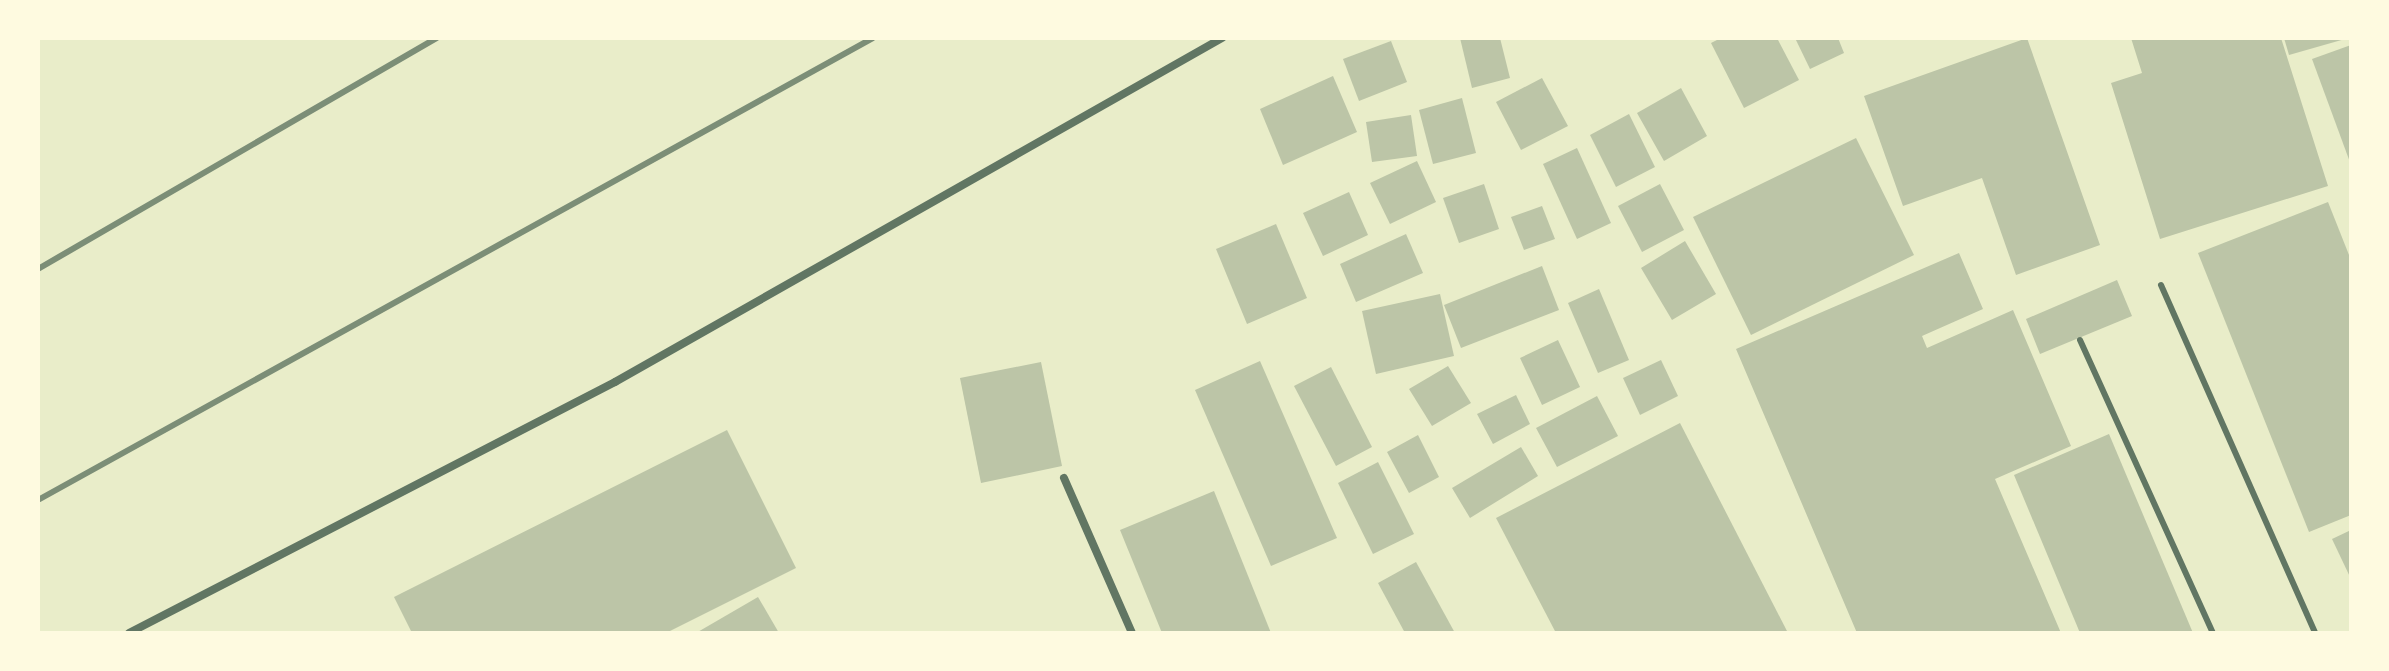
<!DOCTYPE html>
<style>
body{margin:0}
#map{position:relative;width:2389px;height:671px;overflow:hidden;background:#e9edc9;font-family:"Open Sans",sans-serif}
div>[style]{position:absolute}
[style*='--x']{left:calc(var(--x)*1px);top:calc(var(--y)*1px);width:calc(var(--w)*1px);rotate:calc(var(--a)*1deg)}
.building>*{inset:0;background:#bcc5a7}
.service>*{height:6px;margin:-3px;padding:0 3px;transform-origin:3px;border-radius:3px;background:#617663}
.minor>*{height:8px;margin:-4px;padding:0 4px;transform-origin:4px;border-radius:4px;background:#617663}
.rail>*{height:6px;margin:-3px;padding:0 3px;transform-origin:3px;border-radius:3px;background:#7c8e77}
span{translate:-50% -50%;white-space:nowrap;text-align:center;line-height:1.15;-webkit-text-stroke:6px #fefae0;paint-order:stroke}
.frame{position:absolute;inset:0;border:40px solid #fefae0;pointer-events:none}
</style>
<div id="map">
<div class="building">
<div style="clip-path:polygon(1460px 38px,1500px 38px,1510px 78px,1472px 88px)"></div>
<div style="clip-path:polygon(1721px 38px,1777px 38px,1799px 80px,1744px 108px,1711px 43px)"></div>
<div style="clip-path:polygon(1795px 38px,1838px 38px,1844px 53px,1810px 69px)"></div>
<div style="clip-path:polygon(2027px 38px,2100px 245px,2016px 275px,1982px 178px,1903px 206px,1864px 96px)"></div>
<div style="clip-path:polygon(2131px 38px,2281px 38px,2328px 186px,2160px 239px,2111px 83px,2142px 73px)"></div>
<div style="clip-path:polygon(2284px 38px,2345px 38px,2345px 39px,2289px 55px)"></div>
<div style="clip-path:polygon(1391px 41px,1407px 82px,1359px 101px,1343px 59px)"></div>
<div style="clip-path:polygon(2351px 45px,2351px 165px,2312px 59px)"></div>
<div style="clip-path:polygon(1333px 76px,1357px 132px,1283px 165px,1260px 109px)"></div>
<div style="clip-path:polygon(1542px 78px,1568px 126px,1521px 150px,1496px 102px)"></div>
<div style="clip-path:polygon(1681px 88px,1707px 136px,1664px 161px,1637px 113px)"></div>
<div style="clip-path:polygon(1462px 98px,1476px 153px,1433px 164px,1419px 110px)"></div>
<div style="clip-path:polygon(1629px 114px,1655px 167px,1616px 187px,1590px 135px)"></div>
<div style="clip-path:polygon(1411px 115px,1417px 156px,1372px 162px,1366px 122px)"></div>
<div style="clip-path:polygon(1856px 138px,1914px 255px,1751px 335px,1693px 217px)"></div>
<div style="clip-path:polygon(1577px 148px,1611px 223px,1577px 239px,1543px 164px)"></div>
<div style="clip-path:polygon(1417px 161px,1436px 202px,1390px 224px,1370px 183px)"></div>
<div style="clip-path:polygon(1484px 184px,1499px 229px,1459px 243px,1443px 198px)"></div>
<div style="clip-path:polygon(1660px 184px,1684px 230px,1642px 252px,1618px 206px)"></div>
<div style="clip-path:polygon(1349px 192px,1368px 235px,1323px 256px,1303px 213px)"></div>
<div style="clip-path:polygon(2328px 202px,2351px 260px,2351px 515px,2309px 532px,2198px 253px)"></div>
<div style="clip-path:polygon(1542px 206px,1555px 239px,1524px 250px,1511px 217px)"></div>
<div style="clip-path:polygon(1276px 224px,1307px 298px,1247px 324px,1216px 249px)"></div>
<div style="clip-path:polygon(1406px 234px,1423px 273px,1356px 302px,1340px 264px)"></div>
<div style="clip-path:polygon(1685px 241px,1716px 294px,1672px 320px,1641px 268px)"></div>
<div style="clip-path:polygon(1959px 253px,1983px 309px,1922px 336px,1927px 348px,2013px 310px,2071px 446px,1995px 479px,2061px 633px,1857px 633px,1736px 349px)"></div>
<div style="clip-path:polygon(1542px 266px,1559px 310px,1461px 348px,1444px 305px)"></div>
<div style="clip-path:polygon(2117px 280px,2132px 316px,2040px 354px,2026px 319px)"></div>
<div style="clip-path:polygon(1599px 289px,1629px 360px,1598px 373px,1568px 303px)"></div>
<div style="clip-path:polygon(1440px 294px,1454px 356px,1376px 374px,1362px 311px)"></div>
<div style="clip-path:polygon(1558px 340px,1580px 387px,1542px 405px,1520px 358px)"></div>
<div style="clip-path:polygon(1661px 360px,1678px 396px,1640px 415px,1623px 378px)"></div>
<div style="clip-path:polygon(1260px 361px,1337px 538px,1271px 566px,1195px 390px)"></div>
<div style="clip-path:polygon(1041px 362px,1062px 466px,981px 483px,960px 378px)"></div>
<div style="clip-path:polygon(1448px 366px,1471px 403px,1432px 426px,1409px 389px)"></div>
<div style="clip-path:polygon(1331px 367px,1372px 447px,1336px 466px,1294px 386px)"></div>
<div style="clip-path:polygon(1516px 395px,1530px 424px,1493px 444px,1477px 414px)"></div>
<div style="clip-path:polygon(1597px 396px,1618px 436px,1557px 467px,1536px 428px)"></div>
<div style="clip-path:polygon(1680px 423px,1788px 633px,1556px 633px,1496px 518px)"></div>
<div style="clip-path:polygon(727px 430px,796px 568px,666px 633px,412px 633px,394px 597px)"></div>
<div style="clip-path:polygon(2109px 434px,2193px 633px,2080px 633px,2014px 475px)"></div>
<div style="clip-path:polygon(1418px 435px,1439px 477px,1409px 493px,1387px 452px)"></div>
<div style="clip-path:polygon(1521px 447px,1538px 476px,1470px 518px,1452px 488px)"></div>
<div style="clip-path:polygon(1378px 462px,1414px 534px,1373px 554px,1338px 483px)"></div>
<div style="clip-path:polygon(1214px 491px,1271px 633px,1162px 633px,1120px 530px)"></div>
<div style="clip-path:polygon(2351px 530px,2351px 579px,2332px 539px)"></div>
<div style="clip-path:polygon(1416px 562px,1455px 633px,1405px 633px,1378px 583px)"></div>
<div style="clip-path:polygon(758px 597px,779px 633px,696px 633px)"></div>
</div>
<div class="service">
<div style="--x:2161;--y:285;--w:381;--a:66.1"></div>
<div style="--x:2080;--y:340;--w:322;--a:65.6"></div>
</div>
<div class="minor">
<div style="--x:1064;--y:478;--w:169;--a:66.3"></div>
<div style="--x:129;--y:633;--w:547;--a:-27.31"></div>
<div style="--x:615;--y:382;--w:698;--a:-29.54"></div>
</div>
<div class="rail">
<div style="--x:38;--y:269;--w:461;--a:-30.1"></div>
<div style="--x:38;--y:500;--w:954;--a:-28.96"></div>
</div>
<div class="frame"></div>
</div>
